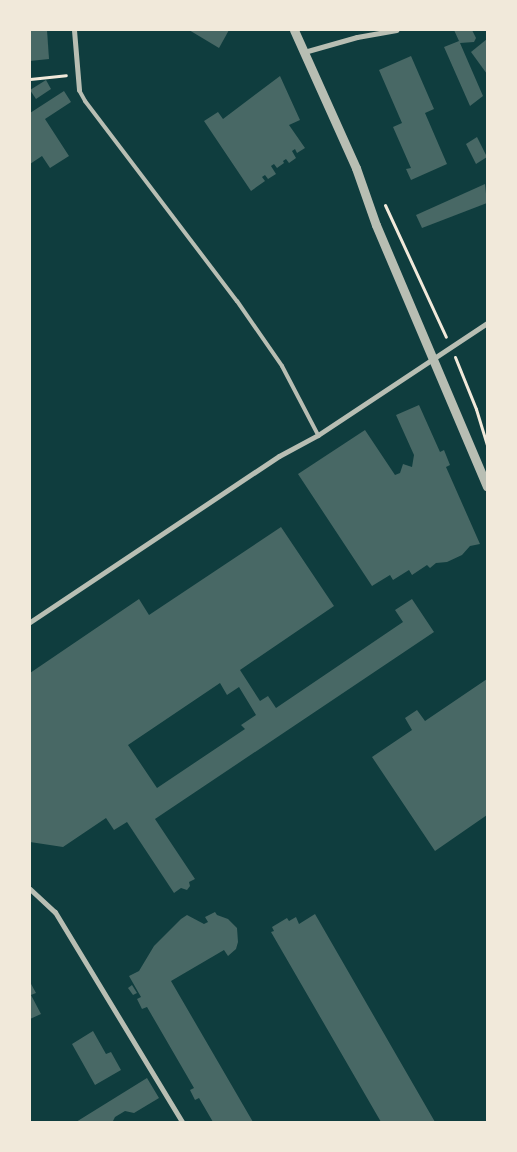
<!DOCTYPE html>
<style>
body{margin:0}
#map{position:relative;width:517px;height:1152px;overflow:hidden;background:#0f3d3e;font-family:Montserrat,sans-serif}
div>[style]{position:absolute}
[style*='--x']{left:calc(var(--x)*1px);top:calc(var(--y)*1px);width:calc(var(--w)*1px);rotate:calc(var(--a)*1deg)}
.building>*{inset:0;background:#486865}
.path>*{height:3px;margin:-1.5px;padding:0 1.5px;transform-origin:1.5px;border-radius:1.5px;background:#f1e9da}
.service>*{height:4px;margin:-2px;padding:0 2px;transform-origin:2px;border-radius:2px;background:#b8beb3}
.minor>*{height:5px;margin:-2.5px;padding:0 2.5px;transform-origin:2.5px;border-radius:2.5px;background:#b8beb3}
.tertiary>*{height:9px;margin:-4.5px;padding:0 4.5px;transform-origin:4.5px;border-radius:4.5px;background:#b8beb3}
span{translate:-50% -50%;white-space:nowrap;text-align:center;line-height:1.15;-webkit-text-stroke:4.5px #f1e9da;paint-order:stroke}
.frame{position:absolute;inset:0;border:31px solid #f1e9da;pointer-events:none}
</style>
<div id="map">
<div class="building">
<div style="clip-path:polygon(30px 30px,47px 30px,49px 59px,30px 61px)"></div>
<div style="clip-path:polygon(189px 30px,229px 30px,219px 48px)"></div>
<div style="clip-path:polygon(454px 30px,472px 30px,476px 38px,474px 42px,460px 43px,483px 96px,470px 106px,444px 47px,459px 41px)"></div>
<div style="clip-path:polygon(487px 39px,487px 74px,471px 52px)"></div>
<div style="clip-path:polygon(411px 56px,434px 109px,425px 113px,447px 164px,411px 180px,406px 169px,411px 168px,393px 127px,402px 123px,379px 70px)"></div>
<div style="clip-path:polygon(280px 76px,300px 120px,289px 125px,305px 148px,297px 153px,295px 149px,292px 151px,296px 158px,289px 163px,286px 159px,283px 161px,284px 163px,277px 168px,274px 164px,271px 166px,276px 174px,268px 179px,265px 175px,262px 177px,265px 181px,251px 191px,204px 121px,218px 112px,223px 119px)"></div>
<div style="clip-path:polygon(46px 80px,51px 89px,36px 99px,30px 90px)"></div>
<div style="clip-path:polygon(64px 91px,71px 102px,45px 119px,69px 156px,50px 168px,42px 156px,30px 164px,30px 113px)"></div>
<div style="clip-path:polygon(477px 137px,487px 157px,476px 164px,466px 144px)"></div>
<div style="clip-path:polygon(485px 184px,487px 203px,422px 228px,416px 215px)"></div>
<div style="clip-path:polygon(419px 405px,440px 452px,444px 450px,450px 465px,446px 467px,480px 544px,470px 546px,462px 555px,447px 562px,436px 563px,430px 568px,427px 565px,412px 575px,409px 570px,393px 580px,390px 575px,372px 586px,298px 474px,365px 430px,395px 475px,400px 473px,403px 464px,412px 467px,414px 455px,396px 415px)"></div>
<div style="clip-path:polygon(evenodd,281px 527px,334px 606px,240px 670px,260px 701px,268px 696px,276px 708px,403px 622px,395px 610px,412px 599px,434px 632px,155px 819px,195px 879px,189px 882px,190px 886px,187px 890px,181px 888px,174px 893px,127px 822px,114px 830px,106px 818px,63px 847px,30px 842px,30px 673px,139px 599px,149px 615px,281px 527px,220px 683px,227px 695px,239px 687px,256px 715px,241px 725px,245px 729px,157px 788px,128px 745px,220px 683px)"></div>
<div style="clip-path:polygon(487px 679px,487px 815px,435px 851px,372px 757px,412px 730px,405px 718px,417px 710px,425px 721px)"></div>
<div style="clip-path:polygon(215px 912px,217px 915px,228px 919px,237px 928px,238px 942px,236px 949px,228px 956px,224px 950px,171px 981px,253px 1122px,213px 1122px,199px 1098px,195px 1100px,190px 1090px,194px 1088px,147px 1007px,142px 1009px,137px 999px,141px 997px,129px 976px,139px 971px,154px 946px,181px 919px,187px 915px,204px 924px,208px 922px,205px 917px)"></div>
<div style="clip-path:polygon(315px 914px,435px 1122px,381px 1122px,271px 932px,274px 931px,272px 927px,287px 918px,289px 921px,296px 917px,299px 924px)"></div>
<div style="clip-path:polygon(30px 982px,36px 993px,31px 995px,41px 1014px,30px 1019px)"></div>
<div style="clip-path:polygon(132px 985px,137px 993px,133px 995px,128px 988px)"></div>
<div style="clip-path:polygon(93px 1031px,106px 1054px,111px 1052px,121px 1070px,95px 1085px,72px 1044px)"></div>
<div style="clip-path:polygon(147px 1078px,159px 1098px,134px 1113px,125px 1111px,115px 1117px,113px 1121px,76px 1122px)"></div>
</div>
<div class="path">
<div style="--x:30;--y:79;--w:36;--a:-6"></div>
<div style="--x:385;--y:205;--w:145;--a:65.2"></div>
<div style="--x:455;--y:357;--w:56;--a:68"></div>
<div style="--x:476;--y:409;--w:38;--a:73"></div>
</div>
<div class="service">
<div style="--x:79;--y:90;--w:13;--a:61"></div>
<div style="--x:85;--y:101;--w:251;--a:52.8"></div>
<div style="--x:237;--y:301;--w:79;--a:55.3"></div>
<div style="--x:282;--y:366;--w:78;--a:62.4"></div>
</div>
<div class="minor">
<div style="--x:74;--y:30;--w:60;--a:85.2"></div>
<div style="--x:304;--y:52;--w:55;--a:-15.8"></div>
<div style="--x:357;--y:37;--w:40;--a:-10"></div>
<div style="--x:30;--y:622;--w:299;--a:-33.7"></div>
<div style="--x:279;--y:456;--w:44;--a:-28.3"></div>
<div style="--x:318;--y:435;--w:203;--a:-33.5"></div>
<div style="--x:30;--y:889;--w:34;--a:43"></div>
<div style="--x:55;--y:912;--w:245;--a:58.8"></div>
</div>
<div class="tertiary">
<div style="--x:294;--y:30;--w:151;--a:65.8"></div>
<div style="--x:356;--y:168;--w:60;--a:70.7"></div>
<div style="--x:376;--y:225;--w:284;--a:67"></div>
</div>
<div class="frame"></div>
</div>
